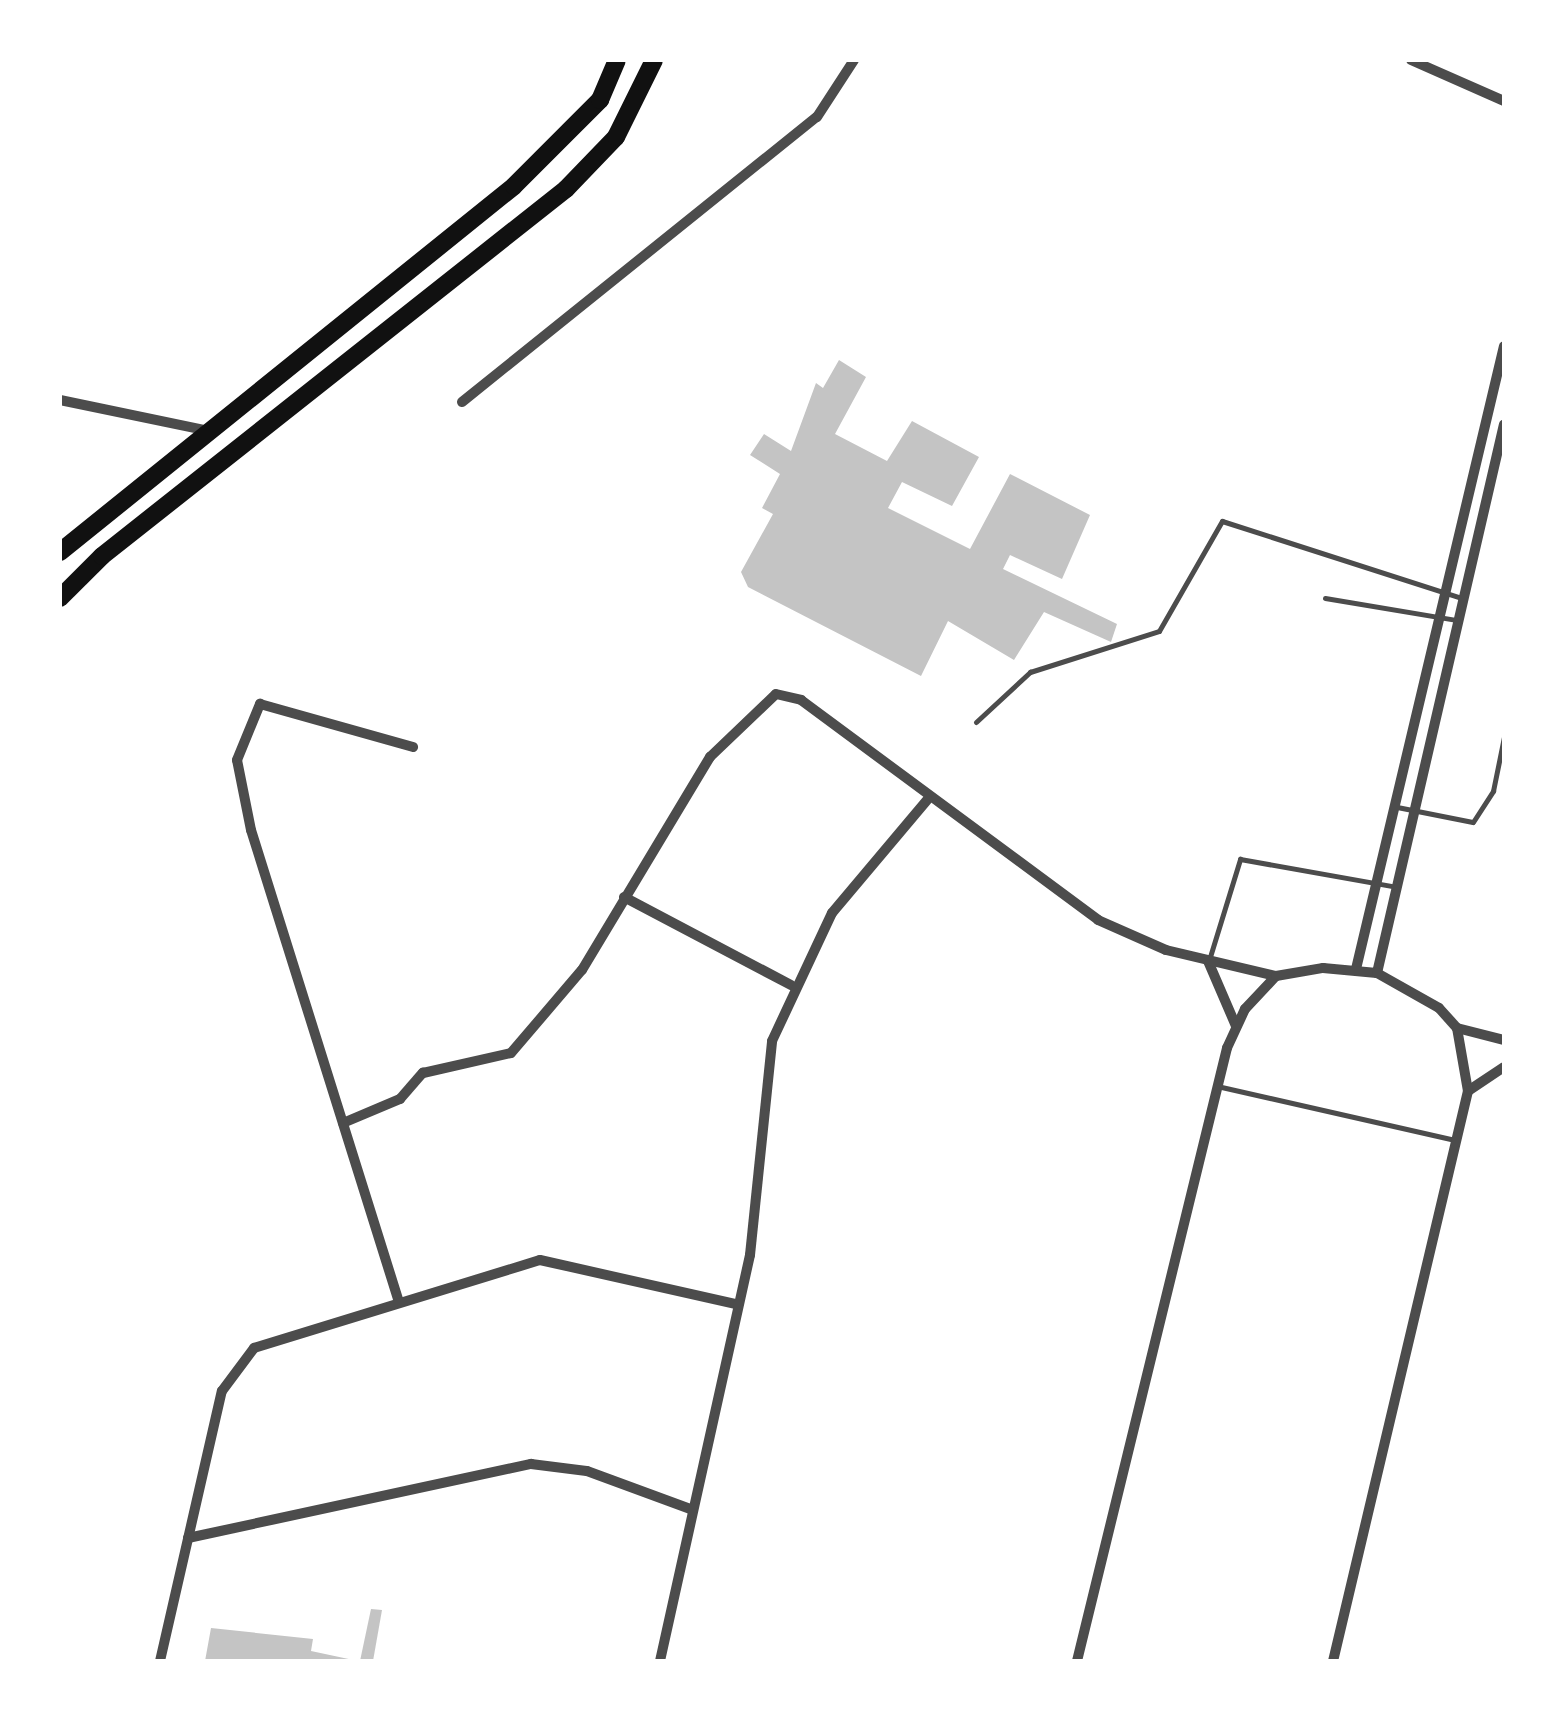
<!DOCTYPE html>
<style>
body{margin:0}
#map{position:relative;width:1564px;height:1721px;overflow:hidden;background:#fff;font-family:Georgia,serif}
div>[style]{position:absolute}
[style*='--x']{left:calc(var(--x)*1px);top:calc(var(--y)*1px);width:calc(var(--w)*1px);rotate:calc(var(--a)*1deg)}
.building>*{inset:0;background:#c4c4c4}
.service>*{height:5px;margin:-2.5px;padding:0 2.5px;transform-origin:2.5px;border-radius:2.5px;background:#4c4c4c}
.minor>*{height:10px;margin:-5px;padding:0 5px;transform-origin:5px;border-radius:5px;background:#4c4c4c}
.primary>*{height:18px;margin:-9px;padding:0 9px;transform-origin:9px;border-radius:9px;background:#111}
span{translate:-50% -50%;white-space:nowrap;text-align:center;line-height:1.15;-webkit-text-stroke:10px #fff;paint-order:stroke}
.frame{position:absolute;inset:0;border:62px solid #fff;pointer-events:none}
</style>
<div id="map">
<div class="building">
<div style="clip-path:polygon(839px 360px,866px 377px,835px 434px,887px 461px,912px 421px,979px 457px,952px 506px,902px 482px,888px 508px,970px 549px,1010px 474px,1090px 515px,1062px 579px,1010px 555px,1003px 569px,1117px 624px,1111px 642px,1044px 612px,1014px 660px,948px 621px,921px 676px,748px 587px,741px 572px,773px 514px,762px 508px,780px 474px,750px 455px,764px 434px,791px 451px,816px 383px,823px 388px)"></div>
<div style="clip-path:polygon(371px 1609px,382px 1610px,373px 1661px,360px 1661px)"></div>
<div style="clip-path:polygon(211px 1628px,313px 1639px,311px 1651px,358px 1661px,205px 1661px)"></div>
</div>
<div class="service">
<div style="--x:1325;--y:598;--w:134;--a:9.5"></div>
<div style="--x:976;--y:722;--w:74;--a:-42.8"></div>
<div style="--x:1030;--y:672;--w:135;--a:-17.6"></div>
<div style="--x:1159;--y:631;--w:127;--a:-60.2"></div>
<div style="--x:1222;--y:521;--w:252;--a:17.8"></div>
<div style="--x:1397;--y:807;--w:77;--a:11.2"></div>
<div style="--x:1473;--y:822;--w:37;--a:-57"></div>
<div style="--x:1493;--y:791;--w:55;--a:-78.5"></div>
<div style="--x:1209;--y:960;--w:106;--a:-72.9"></div>
<div style="--x:1240;--y:859;--w:159;--a:10.1"></div>
<div style="--x:1217;--y:1086;--w:244;--a:12.8"></div>
</div>
<div class="minor">
<div style="--x:1411;--y:60;--w:102;--a:23.8"></div>
<div style="--x:60;--y:400;--w:153;--a:11.7"></div>
<div style="--x:462;--y:402;--w:455;--a:-38.8"></div>
<div style="--x:817;--y:117;--w:68;--a:-57"></div>
<div style="--x:624;--y:897;--w:189;--a:27.8"></div>
<div style="--x:1208;--y:961;--w:71;--a:66.7"></div>
<div style="--x:1356;--y:969;--w:640;--a:-76.64"></div>
<div style="--x:1377;--y:973;--w:563;--a:-76.97"></div>
<div style="--x:1457;--y:1028;--w:49;--a:14.3"></div>
<div style="--x:1468;--y:1091;--w:43;--a:-33.7"></div>
<div style="--x:343;--y:1123;--w:62;--a:-22.8"></div>
<div style="--x:400;--y:1099;--w:35;--a:-49"></div>
<div style="--x:423;--y:1073;--w:90;--a:-12.8"></div>
<div style="--x:511;--y:1053;--w:109;--a:-49.5"></div>
<div style="--x:582;--y:970;--w:249;--a:-59"></div>
<div style="--x:710;--y:757;--w:91;--a:-43.7"></div>
<div style="--x:776;--y:694;--w:26;--a:13"></div>
<div style="--x:801;--y:700;--w:370;--a:36.5"></div>
<div style="--x:1098;--y:920;--w:74;--a:23.8"></div>
<div style="--x:1166;--y:950;--w:113;--a:13.3"></div>
<div style="--x:398;--y:1299;--w:491;--a:-107.4"></div>
<div style="--x:251;--y:830;--w:71;--a:-101.3"></div>
<div style="--x:237;--y:760;--w:61;--a:-67.7"></div>
<div style="--x:260;--y:704;--w:159;--a:15.7"></div>
<div style="--x:188;--y:1538;--w:351;--a:-12.2"></div>
<div style="--x:531;--y:1464;--w:56;--a:7.1"></div>
<div style="--x:587;--y:1471;--w:113;--a:20.2"></div>
<div style="--x:160;--y:1661;--w:277;--a:-77.1"></div>
<div style="--x:222;--y:1391;--w:54;--a:-53.3"></div>
<div style="--x:254;--y:1348;--w:299;--a:-17.1"></div>
<div style="--x:540;--y:1260;--w:201;--a:12.7"></div>
<div style="--x:660;--y:1661;--w:416;--a:-77.5"></div>
<div style="--x:750;--y:1255;--w:215;--a:-84.1"></div>
<div style="--x:772;--y:1041;--w:141;--a:-64.9"></div>
<div style="--x:832;--y:913;--w:148;--a:-49.9"></div>
<div style="--x:1077;--y:1661;--w:631;--a:-76.25"></div>
<div style="--x:1227;--y:1048;--w:43;--a:-65.2"></div>
<div style="--x:1245;--y:1009;--w:45;--a:-46.8"></div>
<div style="--x:1276;--y:976;--w:48;--a:-9.7"></div>
<div style="--x:1323;--y:968;--w:54;--a:5.3"></div>
<div style="--x:1377;--y:973;--w:71;--a:29.4"></div>
<div style="--x:1439;--y:1008;--w:27;--a:48"></div>
<div style="--x:1457;--y:1028;--w:64;--a:80.1"></div>
<div style="--x:1468;--y:1091;--w:586;--a:103.32"></div>
</div>
<div class="primary">
<div style="--x:60;--y:552;--w:583;--a:-38.87"></div>
<div style="--x:514;--y:186;--w:122;--a:-45"></div>
<div style="--x:600;--y:100;--w:43;--a:-67"></div>
<div style="--x:60;--y:598;--w:59;--a:-45"></div>
<div style="--x:102;--y:556;--w:592;--a:-38.34"></div>
<div style="--x:566;--y:189;--w:72;--a:-46.1"></div>
<div style="--x:616;--y:137;--w:86;--a:-63.7"></div>
</div>
<div class="frame"></div>
</div>
